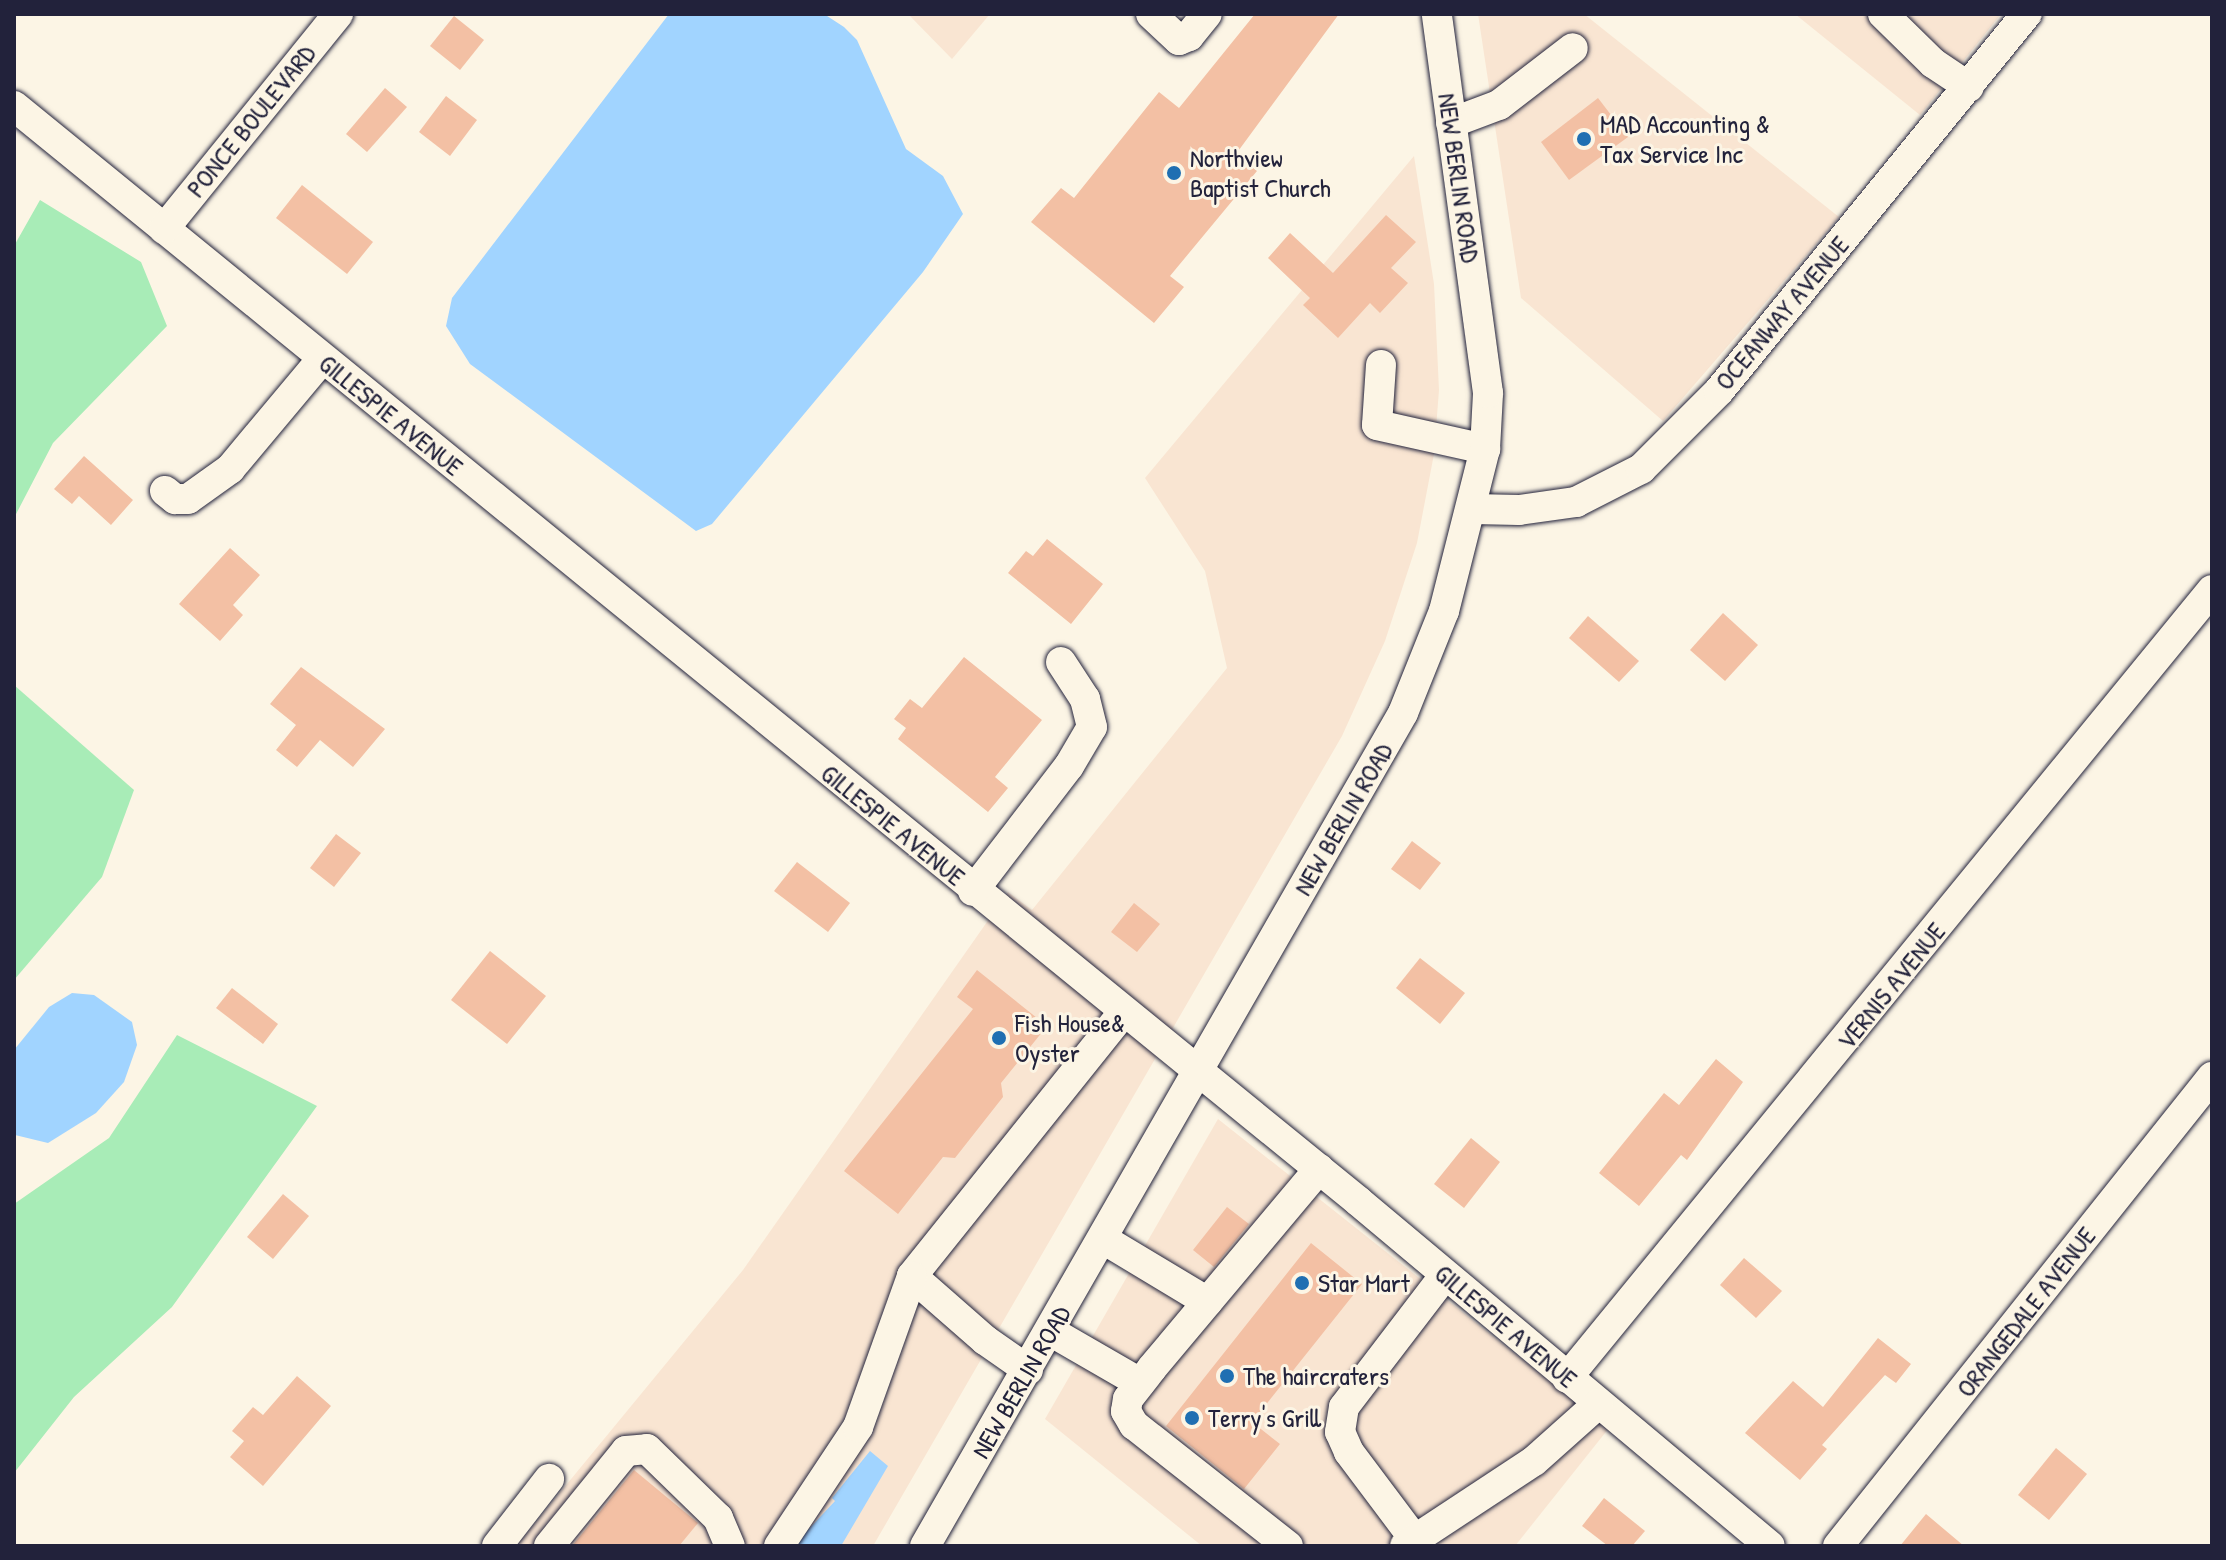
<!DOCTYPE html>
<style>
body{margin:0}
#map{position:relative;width:2226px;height:1560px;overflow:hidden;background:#fcf5e5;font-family:"Patrick Hand",sans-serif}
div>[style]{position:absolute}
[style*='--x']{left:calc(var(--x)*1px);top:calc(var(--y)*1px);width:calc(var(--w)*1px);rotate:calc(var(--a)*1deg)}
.built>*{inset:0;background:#f9e5d2}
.green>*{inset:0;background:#a8ecb7}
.water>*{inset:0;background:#a1d4ff}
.building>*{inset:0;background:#f3c0a4}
.roads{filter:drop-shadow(0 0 2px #22223b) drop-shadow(0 0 2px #22223b)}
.minor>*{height:30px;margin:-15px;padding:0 15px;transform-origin:15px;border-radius:15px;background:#fcf5e5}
.dots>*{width:22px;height:22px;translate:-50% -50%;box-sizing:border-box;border:4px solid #fcf5e5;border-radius:50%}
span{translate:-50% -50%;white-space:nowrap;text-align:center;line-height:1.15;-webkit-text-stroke:6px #fcf5e5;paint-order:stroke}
.street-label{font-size:26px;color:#22223b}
.poi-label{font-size:26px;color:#22223b}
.left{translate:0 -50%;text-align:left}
.frame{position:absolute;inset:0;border:16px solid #22223b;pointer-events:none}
</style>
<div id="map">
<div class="built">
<div style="clip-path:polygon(908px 14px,990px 14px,952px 59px)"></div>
<div style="clip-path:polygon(1478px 14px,1584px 14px,1839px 217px,1663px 421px,1521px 298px)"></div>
<div style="clip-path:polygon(1795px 14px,2001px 14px,1920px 115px)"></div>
<div style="clip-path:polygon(1414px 156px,1434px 284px,1439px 390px,1434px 454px,1417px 543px,1385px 641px,1342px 736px,873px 1546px,516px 1546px,743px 1270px,1008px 892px,1032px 910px,1227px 668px,1205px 571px,1145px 478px)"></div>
<div style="clip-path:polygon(1218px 1119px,1609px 1428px,1515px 1546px,1202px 1546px,1045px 1419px)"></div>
</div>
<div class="green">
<div style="clip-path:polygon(40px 200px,141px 262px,167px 326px,53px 443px,14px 518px,14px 246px)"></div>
<div style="clip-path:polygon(14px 685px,134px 790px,102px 877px,14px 980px)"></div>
<div style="clip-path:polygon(177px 1035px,317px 1106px,172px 1307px,74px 1397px,14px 1473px,14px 1204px,109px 1138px)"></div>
</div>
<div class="water">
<div style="clip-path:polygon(669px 14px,824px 14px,844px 27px,857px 40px,906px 149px,943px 176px,963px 214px,923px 272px,712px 524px,696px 531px,470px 364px,446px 326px,452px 298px)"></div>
<div style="clip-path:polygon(72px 993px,94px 995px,132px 1022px,137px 1045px,124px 1082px,96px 1113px,48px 1143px,15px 1135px,14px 1050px,49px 1007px)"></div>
<div style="clip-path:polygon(870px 1451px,888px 1466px,841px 1546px,793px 1546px,835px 1501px,832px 1498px)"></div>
</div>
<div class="building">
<div style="clip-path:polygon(1255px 14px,1339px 14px,1236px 154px,1257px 171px,1170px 276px,1184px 287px,1154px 323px,1031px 222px,1061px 188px,1074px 198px,1159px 92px,1179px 108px)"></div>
<div style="clip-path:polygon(454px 16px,484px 40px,460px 70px,430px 46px)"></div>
<div style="clip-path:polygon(385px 88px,407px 107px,367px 152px,346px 134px)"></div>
<div style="clip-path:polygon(446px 96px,477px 120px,450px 156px,419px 132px)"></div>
<div style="clip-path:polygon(1598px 98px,1628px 137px,1569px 180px,1541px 142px)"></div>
<div style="clip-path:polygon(302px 185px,373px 242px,347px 274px,276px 218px)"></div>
<div style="clip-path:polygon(1386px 215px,1416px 242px,1391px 268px,1408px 283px,1380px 313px,1370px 303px,1338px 338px,1303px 305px,1310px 298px,1268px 258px,1290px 233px,1333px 273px)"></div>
<div style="clip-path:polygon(84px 456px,133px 500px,111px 525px,79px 496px,72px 504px,54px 489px)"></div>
<div style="clip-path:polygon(1047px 539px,1103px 584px,1071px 624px,1008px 573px,1026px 551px,1033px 556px)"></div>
<div style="clip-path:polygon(230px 548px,260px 575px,233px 605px,243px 615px,220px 641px,179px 604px)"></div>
<div style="clip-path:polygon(1723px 613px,1758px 645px,1725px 681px,1690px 650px)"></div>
<div style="clip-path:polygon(1588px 616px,1639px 661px,1619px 682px,1569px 638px)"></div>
<div style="clip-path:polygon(964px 657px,1042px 720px,995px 777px,1008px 788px,988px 812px,898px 739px,906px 728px,894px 719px,910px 699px,922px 708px)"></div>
<div style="clip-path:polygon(301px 667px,385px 729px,353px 767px,320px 740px,297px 767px,276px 750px,296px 725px,270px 704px)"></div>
<div style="clip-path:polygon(336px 834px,361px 853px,334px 887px,310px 868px)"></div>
<div style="clip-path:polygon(1412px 841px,1441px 863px,1420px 890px,1391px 869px)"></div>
<div style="clip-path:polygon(797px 862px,850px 903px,828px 932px,774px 891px)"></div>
<div style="clip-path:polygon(1134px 903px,1160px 924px,1137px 952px,1111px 932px)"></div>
<div style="clip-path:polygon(490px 951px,546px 996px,507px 1044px,451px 1000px)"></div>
<div style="clip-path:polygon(1420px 958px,1465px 993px,1440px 1024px,1396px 988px)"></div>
<div style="clip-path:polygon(977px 970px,1047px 1026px,1001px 1083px,1003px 1097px,955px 1158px,943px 1157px,898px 1214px,844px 1171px,973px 1009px,957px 997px)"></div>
<div style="clip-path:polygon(232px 988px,278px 1024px,263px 1044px,216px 1008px)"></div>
<div style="clip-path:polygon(1716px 1059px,1743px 1082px,1687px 1160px,1681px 1155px,1639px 1206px,1599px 1173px,1664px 1093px,1679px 1105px)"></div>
<div style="clip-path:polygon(1471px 1138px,1500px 1162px,1464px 1208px,1434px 1184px)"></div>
<div style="clip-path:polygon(283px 1194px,309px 1216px,273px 1259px,247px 1237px)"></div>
<div style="clip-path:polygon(1227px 1207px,1249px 1224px,1214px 1267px,1193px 1250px)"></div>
<div style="clip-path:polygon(1311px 1243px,1362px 1284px,1252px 1422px,1280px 1444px,1244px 1489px,1166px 1426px)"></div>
<div style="clip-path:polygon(1744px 1258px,1782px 1291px,1756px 1318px,1720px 1285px)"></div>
<div style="clip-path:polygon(1878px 1338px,1911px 1364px,1896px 1383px,1885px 1375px,1864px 1398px,1822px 1445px,1827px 1449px,1800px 1480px,1745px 1433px,1793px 1381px,1823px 1407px)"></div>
<div style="clip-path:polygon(297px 1376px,331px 1406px,263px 1486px,230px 1457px,244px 1441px,232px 1431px,253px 1407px,263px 1415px)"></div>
<div style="clip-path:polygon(2056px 1448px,2087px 1474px,2049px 1520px,2018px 1495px)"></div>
<div style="clip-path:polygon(634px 1470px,698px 1523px,679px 1546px,572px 1546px)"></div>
<div style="clip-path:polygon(1604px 1498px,1645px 1531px,1632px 1546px,1608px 1546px,1582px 1526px)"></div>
<div style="clip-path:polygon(1926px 1514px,1964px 1546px,1900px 1546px)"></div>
</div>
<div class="roads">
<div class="minor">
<div style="--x:1151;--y:14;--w:38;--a:43"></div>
<div style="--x:1179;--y:40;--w:11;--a:-22"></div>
<div style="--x:1189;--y:36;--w:28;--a:-51"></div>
<div style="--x:1883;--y:14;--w:70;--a:44.4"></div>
<div style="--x:1933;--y:63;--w:43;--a:33.7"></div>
<div style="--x:14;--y:106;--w:1734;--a:39.17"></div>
<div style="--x:1358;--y:1201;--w:537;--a:39.94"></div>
<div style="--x:1451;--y:123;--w:51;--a:-20.6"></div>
<div style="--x:1499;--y:105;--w:93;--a:-37.6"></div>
<div style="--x:164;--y:229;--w:277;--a:-51"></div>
<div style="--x:1381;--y:365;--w:60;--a:93.8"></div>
<div style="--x:1377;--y:425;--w:111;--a:12.5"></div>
<div style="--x:165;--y:491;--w:13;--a:39"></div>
<div style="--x:175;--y:499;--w:13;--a:0"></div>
<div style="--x:188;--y:499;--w:52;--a:-35.5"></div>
<div style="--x:230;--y:469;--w:143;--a:-50.1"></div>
<div style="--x:1473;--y:509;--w:46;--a:1.2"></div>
<div style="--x:1519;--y:510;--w:58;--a:-8"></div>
<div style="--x:1576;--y:502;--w:73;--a:-26.9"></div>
<div style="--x:1641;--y:469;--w:110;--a:-45"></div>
<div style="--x:1719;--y:391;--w:487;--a:-50.8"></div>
<div style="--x:973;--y:891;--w:158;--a:-52.5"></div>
<div style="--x:1069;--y:766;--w:45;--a:-59.5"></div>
<div style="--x:1092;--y:727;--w:29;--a:-104"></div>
<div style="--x:1085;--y:699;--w:44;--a:-123"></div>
<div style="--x:1103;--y:1239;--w:122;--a:31"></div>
<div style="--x:1050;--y:1331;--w:104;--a:30"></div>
<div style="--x:1028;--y:1370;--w:52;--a:-145.1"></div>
<div style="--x:985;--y:1340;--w:97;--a:-138.8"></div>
<div style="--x:912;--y:1276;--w:336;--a:-51.3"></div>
<div style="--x:1567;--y:1378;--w:1018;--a:-50.7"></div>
<div style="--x:1415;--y:1540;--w:110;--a:-126.9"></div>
<div style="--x:1349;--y:1452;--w:22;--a:-114"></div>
<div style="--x:1340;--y:1432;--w:25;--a:-81"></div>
<div style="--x:1344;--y:1407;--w:166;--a:-52.6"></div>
<div style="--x:497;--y:1546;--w:85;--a:-52.2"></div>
<div style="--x:549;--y:1546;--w:122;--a:-51"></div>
<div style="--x:626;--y:1451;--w:21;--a:-5"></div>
<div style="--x:647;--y:1449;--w:99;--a:44.2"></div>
<div style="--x:718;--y:1518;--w:30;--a:67"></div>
<div style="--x:779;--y:1546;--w:143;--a:-56.4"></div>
<div style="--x:858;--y:1427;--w:160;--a:-70.3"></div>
<div style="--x:925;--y:1546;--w:960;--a:-60.15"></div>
<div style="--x:1403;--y:713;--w:110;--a:-68.1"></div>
<div style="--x:1444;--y:611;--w:167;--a:-75.8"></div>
<div style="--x:1485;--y:449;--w:56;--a:-86.9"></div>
<div style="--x:1488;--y:393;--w:382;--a:-97.7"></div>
<div style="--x:1288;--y:1546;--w:196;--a:-141.8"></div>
<div style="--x:1134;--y:1425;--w:16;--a:-120"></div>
<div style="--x:1126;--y:1411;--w:12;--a:-81"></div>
<div style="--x:1128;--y:1399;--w:39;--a:-52"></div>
<div style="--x:1152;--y:1368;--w:260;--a:-50"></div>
<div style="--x:1405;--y:1546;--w:154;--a:-33.4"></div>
<div style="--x:1534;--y:1461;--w:86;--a:-41.7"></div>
<div style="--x:1838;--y:1546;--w:600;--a:-51.43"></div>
</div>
</div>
<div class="dots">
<div style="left:1584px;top:139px;background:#1f6fb2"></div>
<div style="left:1174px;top:173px;background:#1f6fb2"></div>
<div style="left:999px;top:1038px;background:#1f6fb2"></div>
<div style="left:1302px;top:1283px;background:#1f6fb2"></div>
<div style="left:1227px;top:1376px;background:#1f6fb2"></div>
<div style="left:1192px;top:1418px;background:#1f6fb2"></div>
</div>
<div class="street-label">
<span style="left:251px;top:121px;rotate:-51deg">PONCE BOULEVARD</span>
<span style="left:1459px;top:178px;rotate:82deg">NEW BERLIN ROAD</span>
<span style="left:1782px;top:313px;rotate:-50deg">OCEANWAY AVENUE</span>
<span style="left:391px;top:415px;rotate:39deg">GILLESPIE AVENUE</span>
<span style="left:1343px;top:819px;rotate:-60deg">NEW BERLIN ROAD</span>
<span style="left:893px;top:825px;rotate:39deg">GILLESPIE AVENUE</span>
<span style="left:1891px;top:986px;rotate:-51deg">VERNIS AVENUE</span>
<span style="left:2026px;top:1312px;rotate:-52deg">ORANGEDALE AVENUE</span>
<span style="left:1506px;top:1326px;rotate:40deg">GILLESPIE AVENUE</span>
<span style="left:1021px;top:1382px;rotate:-60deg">NEW BERLIN ROAD</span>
</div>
<div class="poi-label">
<span class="left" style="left:1600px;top:139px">MAD Accounting &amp;<br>Tax Service Inc</span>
<span class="left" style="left:1190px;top:173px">Northview<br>Baptist Church</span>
<span class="left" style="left:1015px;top:1038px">Fish House&amp;<br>Oyster</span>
<span class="left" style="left:1318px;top:1283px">Star Mart</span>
<span class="left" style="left:1243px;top:1376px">The haircraters</span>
<span class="left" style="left:1208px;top:1418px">Terry's Grill</span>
</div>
<div class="frame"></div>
</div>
